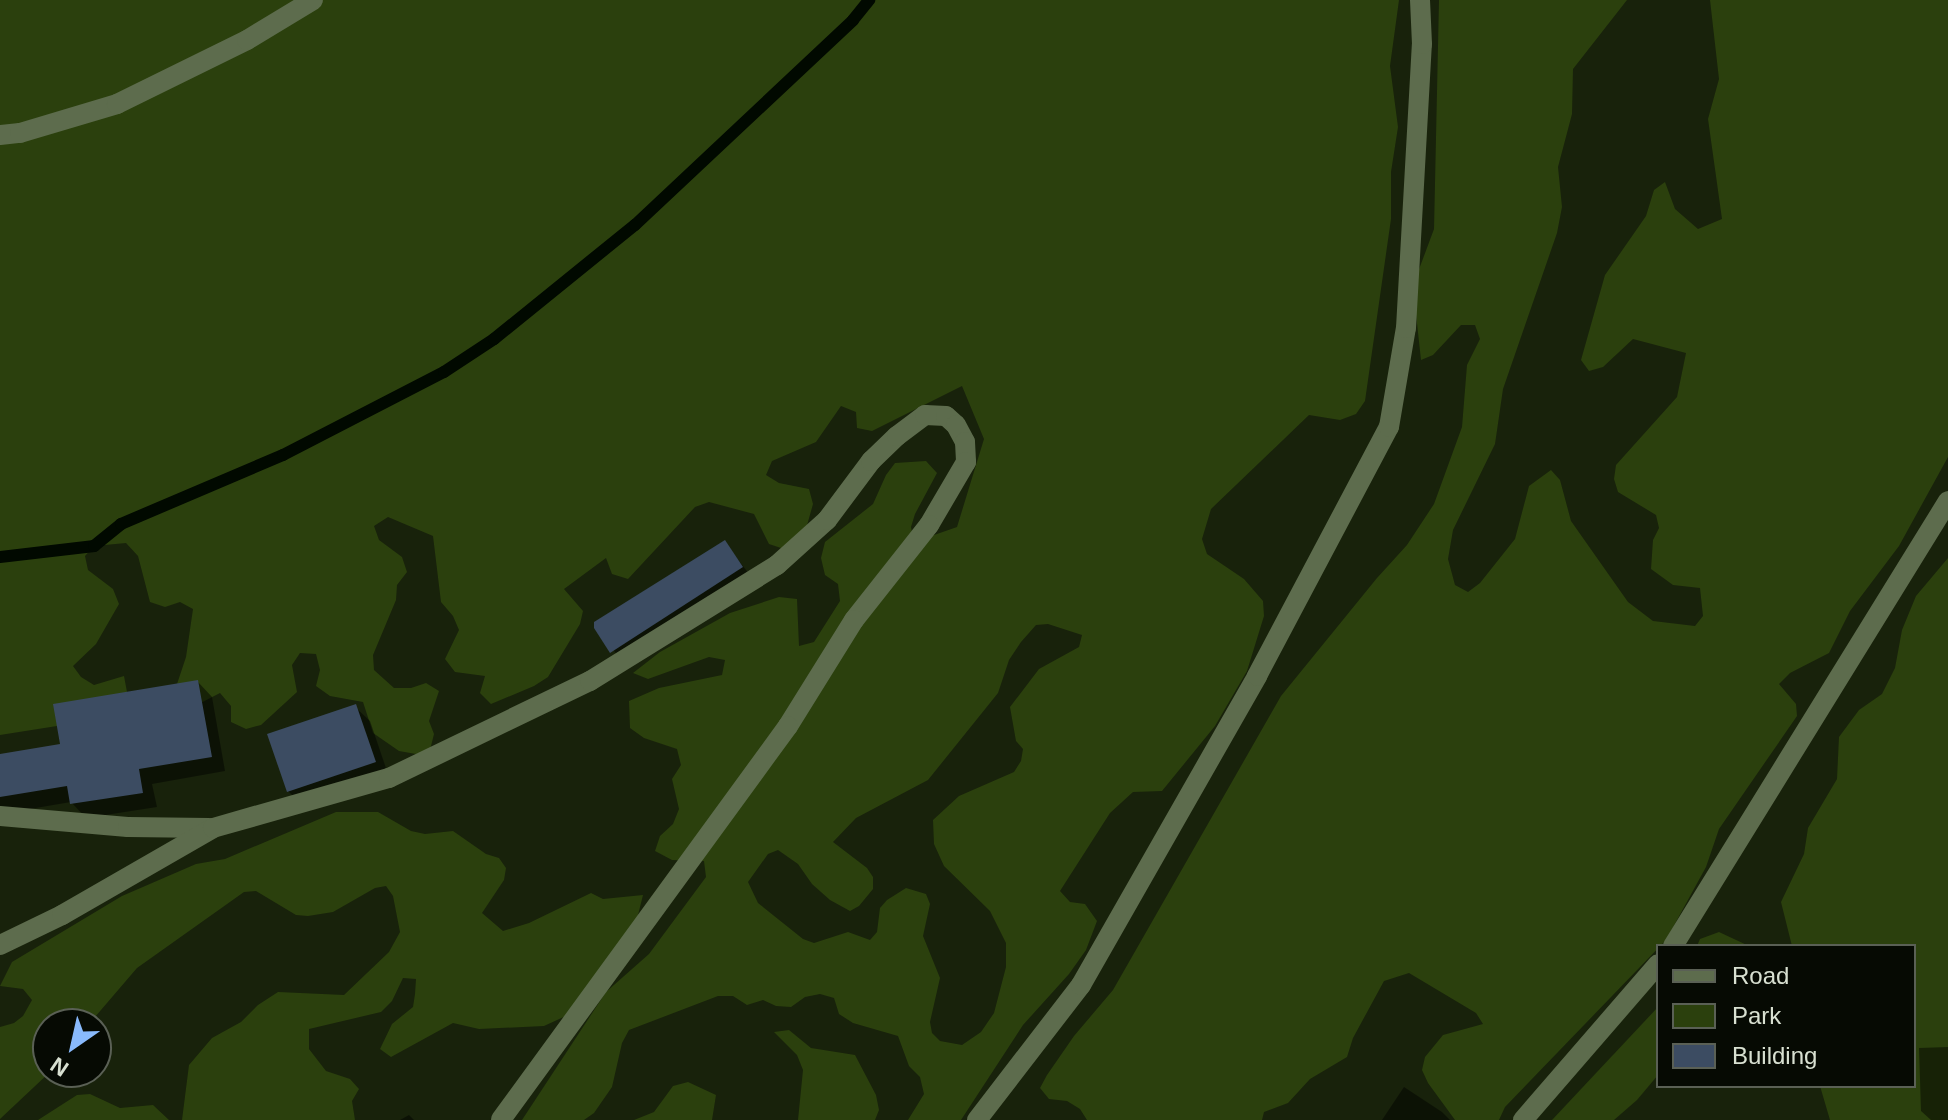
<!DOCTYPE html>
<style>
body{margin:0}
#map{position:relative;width:1948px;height:1120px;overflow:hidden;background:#18220b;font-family:Arial,sans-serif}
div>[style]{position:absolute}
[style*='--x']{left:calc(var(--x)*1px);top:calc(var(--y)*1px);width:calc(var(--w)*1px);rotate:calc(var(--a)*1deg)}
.green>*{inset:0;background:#2b400d}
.shadow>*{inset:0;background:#0007}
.stream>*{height:12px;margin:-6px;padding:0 6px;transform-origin:6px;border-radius:6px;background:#010900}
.building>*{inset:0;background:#3c4c62}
.minor>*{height:20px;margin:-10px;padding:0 10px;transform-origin:10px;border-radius:10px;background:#5d6c4d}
span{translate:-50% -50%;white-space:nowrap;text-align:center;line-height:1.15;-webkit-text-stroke:6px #060a03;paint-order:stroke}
.legend{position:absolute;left:1656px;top:944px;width:260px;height:144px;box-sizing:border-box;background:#060a03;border:2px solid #5a6055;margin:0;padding:10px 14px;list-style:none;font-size:24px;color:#d8e0d1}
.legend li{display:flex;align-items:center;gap:16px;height:40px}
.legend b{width:40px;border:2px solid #5a6055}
.north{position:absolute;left:32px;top:1008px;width:80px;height:80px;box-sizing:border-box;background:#060a03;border:2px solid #5a6055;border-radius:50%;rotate:214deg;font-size:22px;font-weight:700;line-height:32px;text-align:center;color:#d8e0d1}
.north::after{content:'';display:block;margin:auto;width:28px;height:36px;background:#89bafc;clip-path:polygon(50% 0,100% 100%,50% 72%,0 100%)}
</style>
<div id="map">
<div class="green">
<div style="clip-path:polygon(evenodd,0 0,1399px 0,1390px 66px,1398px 127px,1391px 172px,1391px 219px,1365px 401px,1356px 414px,1340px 420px,1309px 415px,1211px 509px,1202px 539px,1207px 554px,1244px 579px,1263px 601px,1264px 616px,1247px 671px,1215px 726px,1162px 791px,1133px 792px,1110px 813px,1060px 891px,1070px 902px,1085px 904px,1097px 921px,1086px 950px,1069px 974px,1023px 1025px,961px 1120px,908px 1120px,924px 1094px,920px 1077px,909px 1066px,898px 1036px,853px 1023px,839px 1014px,834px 998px,820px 994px,805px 997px,791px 1007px,776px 1006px,763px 1000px,747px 1005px,733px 996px,718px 996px,629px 1030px,622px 1043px,612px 1087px,594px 1113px,584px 1120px,522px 1120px,606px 992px,649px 954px,706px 877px,704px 861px,672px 860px,655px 851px,660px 836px,673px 824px,679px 809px,672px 779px,681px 765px,677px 749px,644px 738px,630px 728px,629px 701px,659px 688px,722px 675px,725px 660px,709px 657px,648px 679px,633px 673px,660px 652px,730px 613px,779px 597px,797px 599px,799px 646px,814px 642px,840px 601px,838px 584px,825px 575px,821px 558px,825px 542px,873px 504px,886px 475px,895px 463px,926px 461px,937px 473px,915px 514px,911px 527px,914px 542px,957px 527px,984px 439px,962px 386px,872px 431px,857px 428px,856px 412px,841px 406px,816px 442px,772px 461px,766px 475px,779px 483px,809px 489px,813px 504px,806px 529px,784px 549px,769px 544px,754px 514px,709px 502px,695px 507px,628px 579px,612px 574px,606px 558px,564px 589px,583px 611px,580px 624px,548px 677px,534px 686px,491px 704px,480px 693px,485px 676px,455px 672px,445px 659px,459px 630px,453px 616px,441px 602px,433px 536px,388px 517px,374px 526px,379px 540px,402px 557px,407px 572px,397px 585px,396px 600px,373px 655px,374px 670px,394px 688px,411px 688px,426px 683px,439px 691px,429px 721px,434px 734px,430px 750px,416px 754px,399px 751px,373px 733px,363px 702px,330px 696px,316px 686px,320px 670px,316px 654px,300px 653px,292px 665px,297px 692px,261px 725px,246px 729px,231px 722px,231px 706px,220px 693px,193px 707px,176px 687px,186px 657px,193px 609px,180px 602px,165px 607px,150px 602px,138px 556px,126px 543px,94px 546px,85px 556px,88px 570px,113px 589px,119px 604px,96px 644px,73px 666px,81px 677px,94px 685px,124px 676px,127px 692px,82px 737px,57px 726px,0 735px,0 0,1048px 624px,1082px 635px,1079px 647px,1039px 669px,1010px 707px,1016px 741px,1023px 749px,1021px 761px,1014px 772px,959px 796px,933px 820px,934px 844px,944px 866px,990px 911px,1006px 943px,1006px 967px,994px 1013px,981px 1032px,962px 1045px,940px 1041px,932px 1033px,930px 1022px,940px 978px,923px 936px,930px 904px,926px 894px,906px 888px,887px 900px,880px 908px,877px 932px,870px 940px,848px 932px,814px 943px,803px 939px,758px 903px,748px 882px,768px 854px,778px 850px,798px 864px,812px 884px,830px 900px,850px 911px,859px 906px,873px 889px,873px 877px,867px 868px,833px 842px,856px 818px,928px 780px,998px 693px,1009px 660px,1021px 642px,1036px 625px,1048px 624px)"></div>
<div style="clip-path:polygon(1439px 0,1627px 0,1573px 69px,1572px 114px,1558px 167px,1562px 207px,1557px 233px,1503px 389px,1495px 444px,1453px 530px,1448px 559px,1455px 585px,1468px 592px,1480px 583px,1515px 539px,1529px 486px,1551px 470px,1560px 480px,1571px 521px,1628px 602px,1653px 621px,1695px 626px,1703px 616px,1700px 588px,1673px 585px,1651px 569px,1653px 540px,1659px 528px,1656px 515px,1618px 492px,1614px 479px,1616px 465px,1677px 397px,1686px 353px,1633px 339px,1603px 367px,1589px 371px,1581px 360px,1605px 275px,1646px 216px,1654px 190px,1665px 182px,1675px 209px,1698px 229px,1722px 219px,1708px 119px,1719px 79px,1710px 0,1948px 0,1948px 457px,1899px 546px,1850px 611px,1829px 653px,1790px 673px,1779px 684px,1796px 704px,1797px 716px,1719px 829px,1706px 867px,1666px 940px,1505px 1107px,1499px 1120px,1455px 1120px,1428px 1083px,1422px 1070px,1425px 1057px,1443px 1035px,1483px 1024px,1476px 1013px,1409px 973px,1384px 981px,1353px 1038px,1347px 1057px,1310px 1079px,1288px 1103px,1264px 1112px,1262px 1120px,1087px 1120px,1080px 1109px,1067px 1101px,1049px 1099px,1040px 1088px,1047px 1075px,1074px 1036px,1113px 990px,1281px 696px,1377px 578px,1407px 545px,1434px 504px,1462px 427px,1467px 365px,1480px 339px,1475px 325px,1461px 325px,1433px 355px,1421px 360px,1415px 305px,1418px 272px,1434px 229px)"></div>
<div style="clip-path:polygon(1948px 558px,1948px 1120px,1830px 1120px,1820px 1086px,1914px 1086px,1914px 946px,1792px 946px,1781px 902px,1804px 854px,1808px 828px,1837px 779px,1839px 737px,1859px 710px,1882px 694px,1895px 668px,1902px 630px,1916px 596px)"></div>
<div style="clip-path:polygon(336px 812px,378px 812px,411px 831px,425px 834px,453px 831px,486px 854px,499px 858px,506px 868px,504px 880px,482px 913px,503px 931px,529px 923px,591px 893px,603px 899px,643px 895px,637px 919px,568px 1015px,544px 1026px,479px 1029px,453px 1023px,391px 1057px,380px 1049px,392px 1024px,413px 1007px,415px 994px,416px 979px,403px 978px,392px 1001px,381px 1012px,309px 1029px,309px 1049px,326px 1071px,350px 1079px,359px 1089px,352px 1101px,355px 1120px,182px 1120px,189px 1065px,212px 1038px,241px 1022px,258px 1005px,278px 992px,344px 995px,389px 952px,400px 932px,393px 896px,386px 886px,375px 888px,333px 912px,308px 916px,296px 915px,256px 891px,244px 892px,137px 968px,89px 1024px,48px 1024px,50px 1072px,0 1119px,0 1027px,14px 1023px,23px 1016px,32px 1000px,23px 989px,0 986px,12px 962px,122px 896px,196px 864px,225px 859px)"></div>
<div style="clip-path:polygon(1719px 932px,1749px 946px,1697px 946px,1700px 939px)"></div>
<div style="clip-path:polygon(1658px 1007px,1658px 1075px,1637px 1100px,1614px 1120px,1552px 1120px)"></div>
<div style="clip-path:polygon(789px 1030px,811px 1048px,855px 1055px,876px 1095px,879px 1110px,875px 1120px,798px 1120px,803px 1070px,797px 1055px,774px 1032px)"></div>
<div style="clip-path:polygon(688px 1082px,716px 1095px,712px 1120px,634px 1120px,654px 1112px,673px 1086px)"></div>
<div style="clip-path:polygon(90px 1094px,120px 1108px,153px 1105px,169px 1120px,38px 1120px,77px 1095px)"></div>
</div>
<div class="shadow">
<div style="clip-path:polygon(725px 543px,753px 579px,624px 664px,596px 627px)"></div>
<div style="clip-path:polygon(198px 682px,212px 697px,225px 771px,152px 784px,157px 807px,86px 818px,71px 802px,0 814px,0 756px,62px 746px)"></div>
<div style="clip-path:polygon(355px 707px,370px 721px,389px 777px,303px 806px,288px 791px)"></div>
<div style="clip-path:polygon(1948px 1047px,1948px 1120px,1931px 1120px,1921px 1111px,1919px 1048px)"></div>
<div style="clip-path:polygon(1404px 1087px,1442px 1112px,1450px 1120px,1382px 1120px)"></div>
<div style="clip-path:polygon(409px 1115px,414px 1120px,400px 1120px)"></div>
</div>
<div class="stream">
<div style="--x:0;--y:557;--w:95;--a:-6.7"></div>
<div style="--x:94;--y:546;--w:35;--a:-39"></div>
<div style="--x:121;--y:524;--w:176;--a:-23.1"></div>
<div style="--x:283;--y:455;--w:181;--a:-27.3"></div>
<div style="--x:444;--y:372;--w:60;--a:-33.4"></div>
<div style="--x:494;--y:339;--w:181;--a:-39"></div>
<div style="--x:635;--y:225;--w:299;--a:-43.2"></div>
<div style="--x:853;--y:20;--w:26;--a:-51"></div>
</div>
<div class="building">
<div style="clip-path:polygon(725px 540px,743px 567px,610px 653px,594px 628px,594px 622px)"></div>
<div style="clip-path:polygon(198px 680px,212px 757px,139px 769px,143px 793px,70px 804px,67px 786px,0 797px,0 754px,60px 744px,53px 704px)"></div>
<div style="clip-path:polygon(356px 704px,376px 762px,287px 792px,267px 734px)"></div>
</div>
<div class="minor">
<div style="--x:0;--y:135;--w:20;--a:-6"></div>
<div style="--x:20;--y:133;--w:101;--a:-16.6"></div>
<div style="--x:117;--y:104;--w:145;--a:-26.2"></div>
<div style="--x:247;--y:40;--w:77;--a:-31.2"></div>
<div style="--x:0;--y:816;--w:128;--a:4.9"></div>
<div style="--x:128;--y:827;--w:81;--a:0.7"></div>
<div style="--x:0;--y:945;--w:69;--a:-25.8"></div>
<div style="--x:62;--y:915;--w:174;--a:-29.9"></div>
<div style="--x:213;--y:828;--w:183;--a:-15.9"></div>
<div style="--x:389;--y:778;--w:223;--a:-25.8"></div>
<div style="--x:590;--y:681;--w:220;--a:-31.8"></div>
<div style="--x:777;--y:565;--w:67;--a:-42"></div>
<div style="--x:827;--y:520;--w:74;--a:-53.3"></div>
<div style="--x:871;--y:461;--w:36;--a:-44"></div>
<div style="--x:897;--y:436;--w:35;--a:-37"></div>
<div style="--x:925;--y:415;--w:21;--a:3"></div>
<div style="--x:946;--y:416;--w:13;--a:42"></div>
<div style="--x:956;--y:425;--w:19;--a:62"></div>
<div style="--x:965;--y:442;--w:20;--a:87"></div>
<div style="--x:966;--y:462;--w:73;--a:120.4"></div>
<div style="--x:929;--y:525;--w:121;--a:128.3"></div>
<div style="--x:854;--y:620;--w:125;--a:121.9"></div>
<div style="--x:788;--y:726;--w:487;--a:126.1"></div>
<div style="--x:1673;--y:946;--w:523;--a:-58.28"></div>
<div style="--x:977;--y:1120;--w:170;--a:-52.4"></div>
<div style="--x:1081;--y:985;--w:356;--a:-60.3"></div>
<div style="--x:1257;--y:676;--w:282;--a:-62.1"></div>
<div style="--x:1389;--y:427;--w:100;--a:-80.3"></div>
<div style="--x:1406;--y:328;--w:284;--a:-86.8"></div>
<div style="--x:1422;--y:44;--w:44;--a:-92.6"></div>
<div style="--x:1523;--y:1120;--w:206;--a:-49.1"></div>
</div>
<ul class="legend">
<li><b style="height:10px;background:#5d6c4d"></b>Road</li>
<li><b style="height:22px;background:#2b400d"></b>Park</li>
<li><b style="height:22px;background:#3c4c62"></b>Building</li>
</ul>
<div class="north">N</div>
</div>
